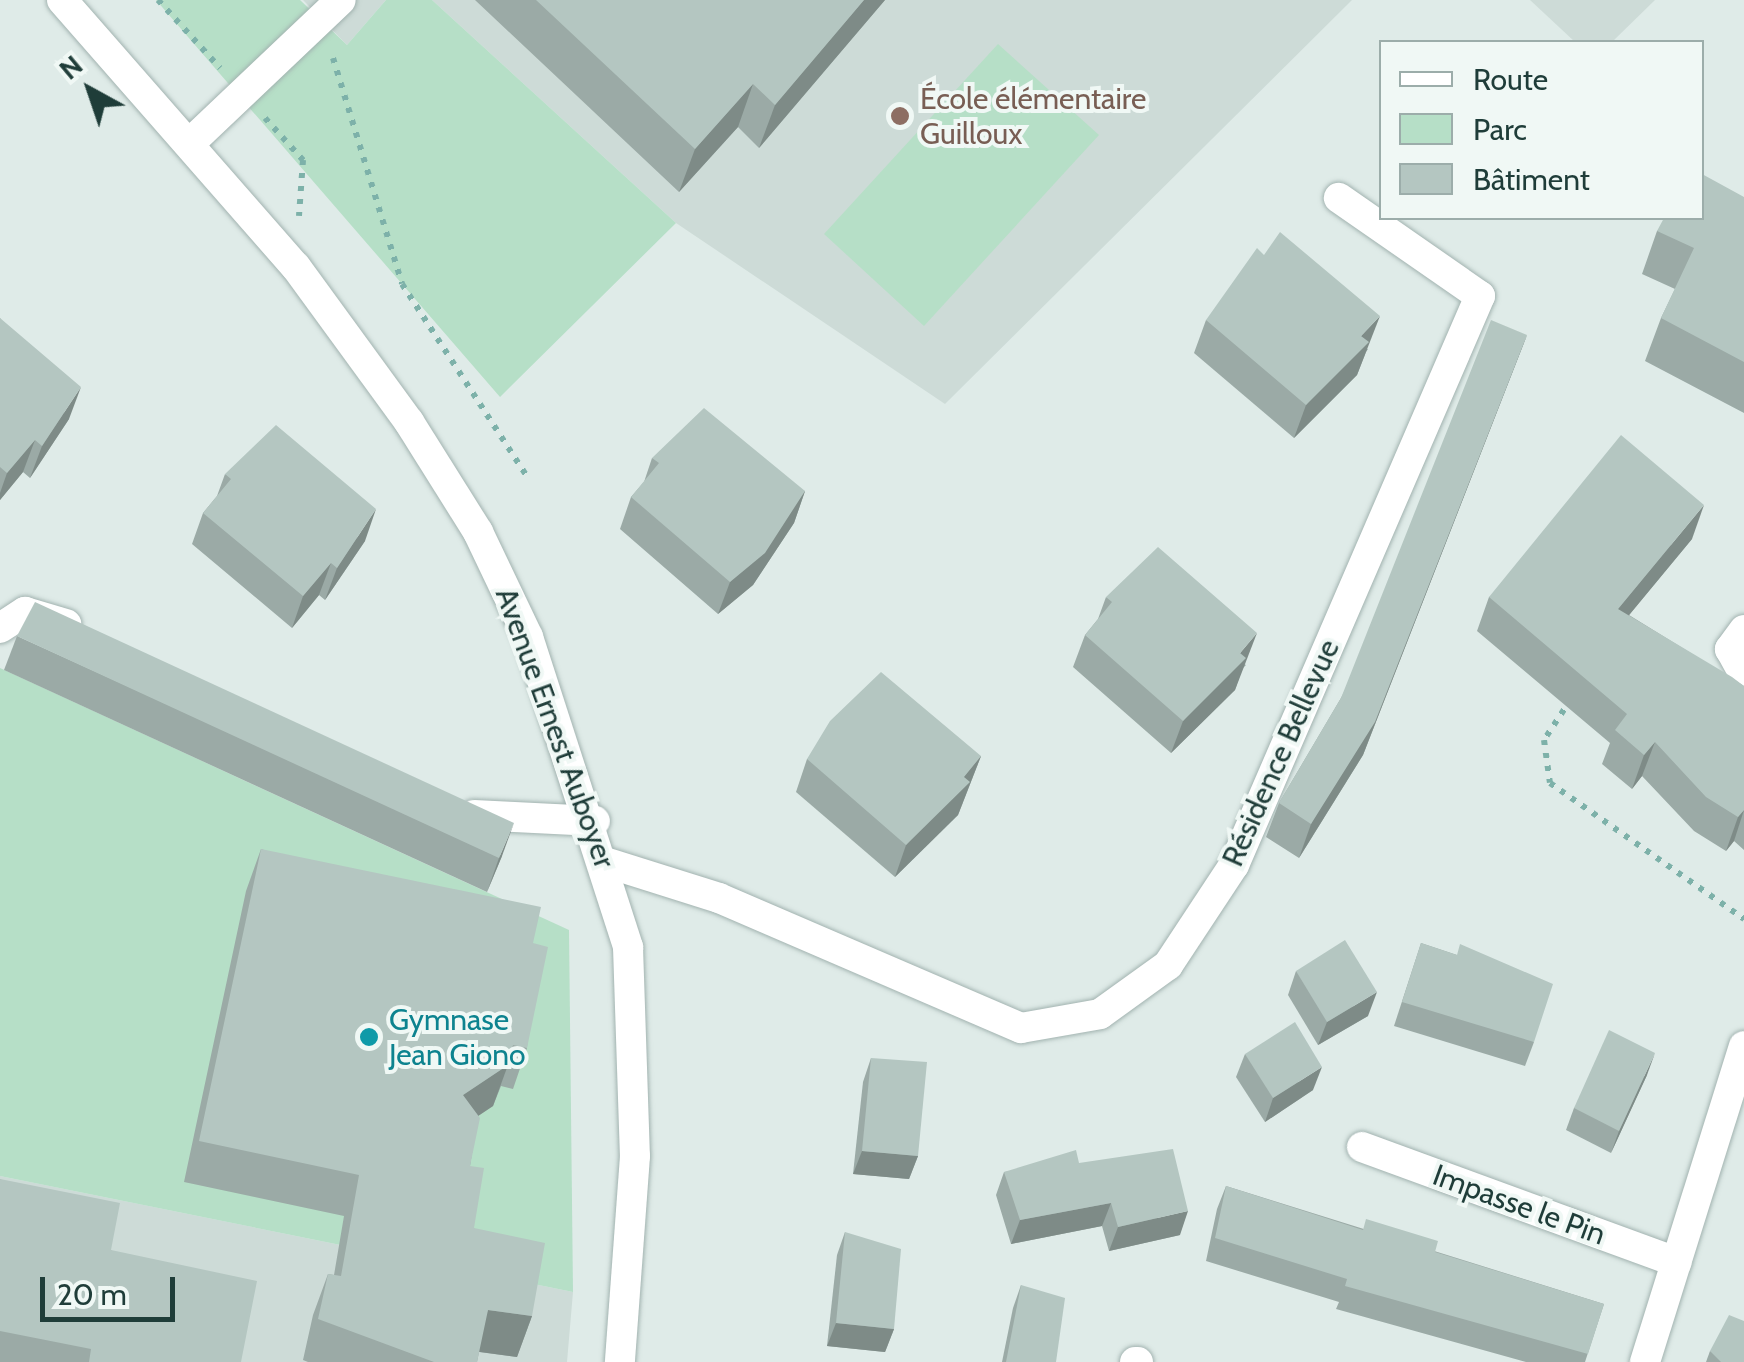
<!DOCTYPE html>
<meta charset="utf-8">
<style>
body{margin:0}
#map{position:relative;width:1744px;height:1362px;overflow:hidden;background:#dfebe8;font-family:Cabin,sans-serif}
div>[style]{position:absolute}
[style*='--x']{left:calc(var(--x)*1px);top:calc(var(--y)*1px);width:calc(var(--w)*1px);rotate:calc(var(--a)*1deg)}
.built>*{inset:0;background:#cddbd7}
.green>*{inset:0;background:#b6dfc7}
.path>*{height:6px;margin-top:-3px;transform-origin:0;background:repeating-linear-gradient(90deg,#7db1a9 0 5px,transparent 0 13px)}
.roads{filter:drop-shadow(0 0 2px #a2b3b0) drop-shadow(0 0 2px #a2b3b0)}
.minor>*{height:30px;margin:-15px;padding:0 15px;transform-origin:15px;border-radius:15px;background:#fff}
.wall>*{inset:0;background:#9baaa6}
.shaded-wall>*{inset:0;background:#7e8b87}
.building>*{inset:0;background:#b4c6c1}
.dots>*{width:28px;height:28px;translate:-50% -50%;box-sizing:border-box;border:5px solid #f0f8f5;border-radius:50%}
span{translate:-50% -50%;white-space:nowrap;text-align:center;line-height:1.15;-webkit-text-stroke:8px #f0f8f5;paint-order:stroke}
.education-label{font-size:30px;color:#785e54}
.left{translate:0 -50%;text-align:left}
.street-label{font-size:30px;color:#1f3d39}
.culture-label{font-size:30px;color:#0d838f}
.legend{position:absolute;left:1379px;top:40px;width:325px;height:180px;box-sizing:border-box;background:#f0f8f5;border:2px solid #9cadaa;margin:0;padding:12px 18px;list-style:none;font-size:30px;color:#1f3d39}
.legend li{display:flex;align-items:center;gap:20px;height:50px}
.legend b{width:50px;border:2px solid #9cadaa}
.north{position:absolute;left:40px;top:40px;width:100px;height:100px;-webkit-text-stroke:8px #f0f8f5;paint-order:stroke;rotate:320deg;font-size:28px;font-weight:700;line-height:40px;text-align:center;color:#1f3d39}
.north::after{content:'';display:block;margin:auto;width:35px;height:45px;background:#1f3d39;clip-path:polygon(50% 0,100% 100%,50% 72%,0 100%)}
.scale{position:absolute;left:40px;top:1277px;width:135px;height:45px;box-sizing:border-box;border:5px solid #1f3d39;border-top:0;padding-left:12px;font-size:30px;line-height:35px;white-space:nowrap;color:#1f3d39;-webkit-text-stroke:8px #f0f8f5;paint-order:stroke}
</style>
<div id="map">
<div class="built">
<div style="clip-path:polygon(303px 0,386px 0,347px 45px)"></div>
<div style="clip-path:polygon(432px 0,1352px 0,945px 404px,676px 223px)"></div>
<div style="clip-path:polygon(1530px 0,1655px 0,1612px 42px,1575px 42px)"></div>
<div style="clip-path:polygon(0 1176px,573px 1292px,567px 1362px,0 1362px)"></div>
</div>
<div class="green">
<div style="clip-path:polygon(156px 0,300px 0,347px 45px,386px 0,432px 0,676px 223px,500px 397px)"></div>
<div style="clip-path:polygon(998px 44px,1099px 135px,924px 326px,824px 234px)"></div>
<div style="clip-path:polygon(0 668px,569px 930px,573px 1292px,0 1176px)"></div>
</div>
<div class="path">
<div style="--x:158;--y:0;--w:92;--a:47.6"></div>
<div style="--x:333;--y:58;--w:236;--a:73"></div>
<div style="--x:402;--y:284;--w:231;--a:57"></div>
<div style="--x:265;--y:118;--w:57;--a:47.9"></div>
<div style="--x:303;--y:160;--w:56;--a:94.1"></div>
<div style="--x:1571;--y:699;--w:49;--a:123.4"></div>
<div style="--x:1544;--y:740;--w:43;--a:82.1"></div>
<div style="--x:1550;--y:783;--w:237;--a:35"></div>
</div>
<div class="roads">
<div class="minor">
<div style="--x:62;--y:0;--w:355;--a:48.8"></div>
<div style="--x:296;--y:267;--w:192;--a:53.9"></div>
<div style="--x:409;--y:422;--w:130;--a:57.9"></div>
<div style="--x:478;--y:532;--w:116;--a:64.5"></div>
<div style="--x:528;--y:637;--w:326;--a:72.1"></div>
<div style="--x:628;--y:947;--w:209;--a:88.1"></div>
<div style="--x:635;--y:1156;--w:207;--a:94.2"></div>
<div style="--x:189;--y:144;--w:209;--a:-43.5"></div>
<div style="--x:0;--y:628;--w:30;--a:-33"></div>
<div style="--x:25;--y:612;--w:43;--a:16.3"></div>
<div style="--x:1744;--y:630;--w:24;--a:126"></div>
<div style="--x:1730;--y:649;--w:29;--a:61"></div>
<div style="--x:474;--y:815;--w:121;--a:2.8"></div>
<div style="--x:608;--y:863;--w:116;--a:17.5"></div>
<div style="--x:719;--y:898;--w:329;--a:23.3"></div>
<div style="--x:1021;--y:1028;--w:80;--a:-10"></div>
<div style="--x:1100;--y:1014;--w:84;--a:-35.8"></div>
<div style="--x:1168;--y:965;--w:120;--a:-56.6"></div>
<div style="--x:1234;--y:865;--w:620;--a:-66.62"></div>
<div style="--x:1480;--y:296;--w:172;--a:-145.2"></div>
<div style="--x:1362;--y:1147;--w:335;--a:20.1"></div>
<div style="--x:1135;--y:1362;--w:3;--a:0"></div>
<div style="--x:1645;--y:1362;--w:331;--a:-72.6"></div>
</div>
</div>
<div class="wall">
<div style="clip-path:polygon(475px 0,885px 0,759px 148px,738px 127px,679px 192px)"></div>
<div style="clip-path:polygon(1744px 197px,1744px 413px,1645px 361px,1661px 318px,1675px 289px,1642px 274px,1657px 231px)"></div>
<div style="clip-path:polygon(0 318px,69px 419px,30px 478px,23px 472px,0 500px)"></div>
<div style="clip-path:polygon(1206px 320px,1368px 349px,1366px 352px,1357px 375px,1294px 438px,1194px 353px)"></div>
<div style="clip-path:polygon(1527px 335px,1363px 755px,1299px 858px,1266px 837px,1279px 803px,1341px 698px)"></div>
<div style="clip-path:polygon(652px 458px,805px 491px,794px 523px,753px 585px,718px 614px,620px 529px,631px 497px,644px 482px)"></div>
<div style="clip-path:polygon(225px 474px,365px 541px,325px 600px,319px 595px,292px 628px,192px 544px,203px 513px,217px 496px)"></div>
<div style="clip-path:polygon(1692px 539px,1629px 615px,1744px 686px,1744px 850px,1734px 841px,1726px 851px,1694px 831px,1642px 776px,1632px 789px,1602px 764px,1610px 743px,1477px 631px,1489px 597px)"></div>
<div style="clip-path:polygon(1106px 597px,1246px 665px,1242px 669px,1235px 690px,1171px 753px,1073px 667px,1085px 635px,1098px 619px)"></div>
<div style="clip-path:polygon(17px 636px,502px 856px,487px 892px,4px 670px)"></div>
<div style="clip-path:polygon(981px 756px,958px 815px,895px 877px,796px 792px,807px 759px)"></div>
<div style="clip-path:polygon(261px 849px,533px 943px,527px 1048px,513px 1089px,501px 1086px,493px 1106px,478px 1116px,470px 1166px,474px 1228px,532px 1316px,517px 1357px,479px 1352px,477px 1362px,308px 1362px,303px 1360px,313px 1315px,328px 1274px,334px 1275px,344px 1216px,184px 1182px,246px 891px)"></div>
<div style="clip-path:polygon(1421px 943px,1457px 955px,1534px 1042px,1525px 1066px,1394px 1026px)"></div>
<div style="clip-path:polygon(1296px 971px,1368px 1016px,1318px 1045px,1288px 995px)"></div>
<div style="clip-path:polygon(1245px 1054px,1313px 1090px,1265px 1122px,1236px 1077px)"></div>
<div style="clip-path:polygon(871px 1058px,918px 1156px,909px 1179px,853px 1174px,863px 1082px)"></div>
<div style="clip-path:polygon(1647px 1075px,1611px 1153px,1566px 1130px,1574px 1108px)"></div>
<div style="clip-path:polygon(1079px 1163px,1180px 1235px,1109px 1251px,1102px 1226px,1011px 1244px,996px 1195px,1004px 1172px)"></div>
<div style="clip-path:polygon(0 1179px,111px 1250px,241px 1362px,0 1362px)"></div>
<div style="clip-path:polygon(1226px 1186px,1604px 1304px,1585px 1362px,1526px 1362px,1336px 1309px,1339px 1302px,1206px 1261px,1217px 1209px)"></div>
<div style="clip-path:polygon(845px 1232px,894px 1329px,885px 1352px,827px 1346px,837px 1255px)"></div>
<div style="clip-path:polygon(1021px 1285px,1056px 1362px,1002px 1362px,1013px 1308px)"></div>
<div style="clip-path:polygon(1710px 1351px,1744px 1362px,1706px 1362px)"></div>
</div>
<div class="shaded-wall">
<div style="clip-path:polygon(864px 0,885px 0,759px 148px,775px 105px)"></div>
<div style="clip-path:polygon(753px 84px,738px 127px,679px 192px,695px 149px)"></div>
<div style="clip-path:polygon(1380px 316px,1357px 375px,1294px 438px,1306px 405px,1361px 336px)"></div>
<div style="clip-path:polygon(1527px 335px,1363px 755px,1299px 858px,1311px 824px)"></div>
<div style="clip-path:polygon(81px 387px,69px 419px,30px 478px,42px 446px)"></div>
<div style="clip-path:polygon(35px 440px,23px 472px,0 500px,0 493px,7px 473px)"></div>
<div style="clip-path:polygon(805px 491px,794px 523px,753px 585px,718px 614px,730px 582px)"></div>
<div style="clip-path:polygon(1704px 505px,1692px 539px,1606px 643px,1618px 609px)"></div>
<div style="clip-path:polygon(376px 509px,365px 541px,325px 600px,337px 568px)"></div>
<div style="clip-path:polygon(331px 563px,319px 595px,292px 628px,303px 596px)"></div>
<div style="clip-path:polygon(1257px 633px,1235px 690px,1171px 753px,1183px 721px)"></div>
<div style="clip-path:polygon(1655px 742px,1642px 776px,1632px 789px,1644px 755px)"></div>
<div style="clip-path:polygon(981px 756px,958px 815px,895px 877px,906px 845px)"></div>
<div style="clip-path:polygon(1744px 810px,1734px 841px,1726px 851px,1738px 817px)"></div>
<div style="clip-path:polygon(514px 823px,502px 856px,487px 892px,499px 858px)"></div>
<div style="clip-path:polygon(1377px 992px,1368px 1016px,1318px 1045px,1327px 1022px)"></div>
<div style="clip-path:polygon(1655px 1053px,1647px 1075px,1611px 1153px,1619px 1131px)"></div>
<div style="clip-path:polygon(508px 1065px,493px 1106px,448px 1136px,463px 1095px)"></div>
<div style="clip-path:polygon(1322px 1067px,1313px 1090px,1265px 1122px,1273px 1098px)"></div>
<div style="clip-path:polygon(862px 1151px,918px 1156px,909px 1179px,853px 1174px)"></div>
<div style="clip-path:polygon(1111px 1203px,1102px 1226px,1011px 1244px,1020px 1220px)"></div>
<div style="clip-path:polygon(1188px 1211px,1180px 1235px,1109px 1251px,1118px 1227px)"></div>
<div style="clip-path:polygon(488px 1310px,532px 1316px,517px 1357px,473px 1351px)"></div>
<div style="clip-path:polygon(836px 1323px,894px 1329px,885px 1352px,827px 1346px)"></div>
</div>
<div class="building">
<div style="clip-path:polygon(536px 0,864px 0,775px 105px,753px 84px,695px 149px)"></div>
<div style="clip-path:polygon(1702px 174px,1744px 197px,1744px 362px,1661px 318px,1694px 248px,1657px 231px,1664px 218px,1702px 218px)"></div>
<div style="clip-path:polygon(1280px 232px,1380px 316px,1361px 336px,1369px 342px,1306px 405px,1206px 320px,1257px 248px,1264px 255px)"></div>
<div style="clip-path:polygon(0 318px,81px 387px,42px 446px,35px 440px,7px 473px,0 467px)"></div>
<div style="clip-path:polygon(1491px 320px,1527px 335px,1375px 722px,1311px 824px,1279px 803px,1341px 698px)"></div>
<div style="clip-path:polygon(704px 408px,805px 491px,765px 553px,730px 582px,631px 497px,659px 463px,652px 458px)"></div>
<div style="clip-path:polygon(276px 425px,376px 509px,337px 568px,331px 563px,303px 596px,203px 513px,231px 479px,225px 474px)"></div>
<div style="clip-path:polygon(1621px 435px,1704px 505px,1618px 609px,1732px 677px,1744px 686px,1744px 810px,1738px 817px,1706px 797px,1655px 742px,1644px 755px,1615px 730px,1627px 714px,1489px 597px)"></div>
<div style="clip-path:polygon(1158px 547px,1257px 633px,1240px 653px,1246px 658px,1183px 721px,1085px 635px,1112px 602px,1106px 597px)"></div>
<div style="clip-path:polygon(35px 602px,514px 823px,499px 858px,17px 636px)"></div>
<div style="clip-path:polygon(881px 672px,981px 756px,964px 777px,970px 782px,906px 845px,807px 759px,830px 721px)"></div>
<div style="clip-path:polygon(261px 849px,541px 907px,533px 943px,548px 947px,527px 1048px,513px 1045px,508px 1065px,463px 1095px,480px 1118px,470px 1166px,484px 1168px,474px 1228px,545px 1243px,532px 1316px,488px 1310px,477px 1362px,434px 1362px,318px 1319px,328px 1274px,341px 1276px,359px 1175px,199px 1141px)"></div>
<div style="clip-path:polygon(1345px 940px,1377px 992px,1327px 1022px,1296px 971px)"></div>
<div style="clip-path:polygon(1421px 943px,1457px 955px,1460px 944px,1553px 984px,1534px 1042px,1402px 1002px)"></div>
<div style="clip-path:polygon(1295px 1022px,1322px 1067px,1273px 1098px,1245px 1054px)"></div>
<div style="clip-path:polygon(1609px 1030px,1655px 1053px,1619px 1131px,1574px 1108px)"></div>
<div style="clip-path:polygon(871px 1058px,927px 1062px,918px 1156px,862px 1151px)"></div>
<div style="clip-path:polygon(1173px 1149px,1188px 1211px,1118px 1227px,1111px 1203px,1020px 1220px,1004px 1172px,1076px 1150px,1079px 1163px)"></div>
<div style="clip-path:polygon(0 1179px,120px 1203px,111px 1250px,257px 1281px,241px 1362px,89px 1362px,91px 1349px,0 1331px)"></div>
<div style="clip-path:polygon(1226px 1186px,1363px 1230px,1366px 1219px,1438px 1241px,1435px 1252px,1604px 1304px,1588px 1354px,1345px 1286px,1347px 1279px,1215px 1238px)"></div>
<div style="clip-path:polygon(845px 1232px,901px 1249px,894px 1329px,836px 1323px)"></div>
<div style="clip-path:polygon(1021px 1285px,1065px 1298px,1056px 1362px,1006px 1362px)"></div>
<div style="clip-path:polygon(1729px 1315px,1744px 1321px,1744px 1362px,1721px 1362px,1710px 1351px)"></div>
</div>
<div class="dots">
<div style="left:900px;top:116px;background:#8d6e63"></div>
<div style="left:369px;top:1037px;background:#0f9aa8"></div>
</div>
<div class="education-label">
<span class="left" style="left:920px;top:116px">École élémentaire<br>Guilloux</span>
</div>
<div class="street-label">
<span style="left:555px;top:728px;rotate:70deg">Avenue Ernest Auboyer</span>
<span style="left:1281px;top:753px;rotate:-66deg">Résidence Bellevue</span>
<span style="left:1519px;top:1205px;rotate:20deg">Impasse le Pin</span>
</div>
<div class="culture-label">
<span class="left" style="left:389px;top:1037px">Gymnase<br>Jean Giono</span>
</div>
<ul class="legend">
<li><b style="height:12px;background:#fff"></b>Route</li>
<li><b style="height:28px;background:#b6dfc7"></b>Parc</li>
<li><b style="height:28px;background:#b4c6c1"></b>Bâtiment</li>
</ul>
<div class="north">N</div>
<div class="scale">20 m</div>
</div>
